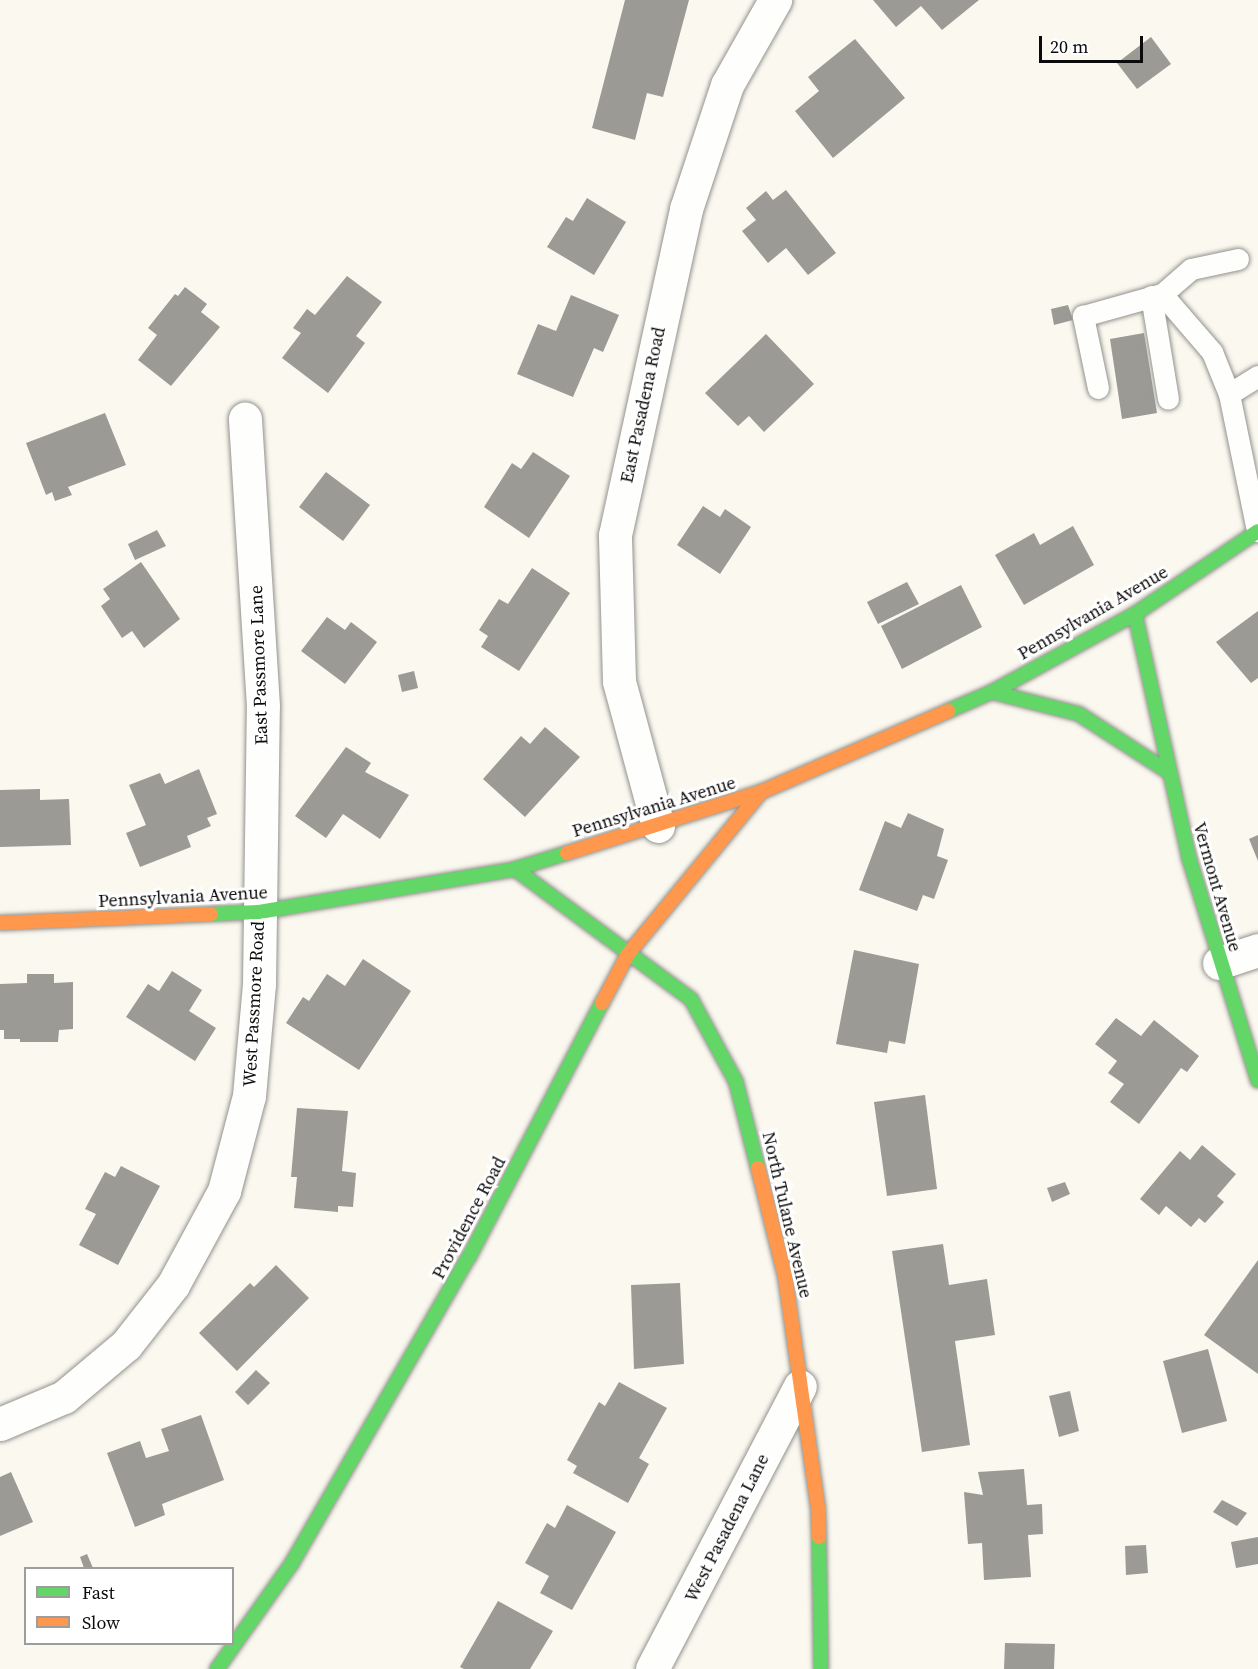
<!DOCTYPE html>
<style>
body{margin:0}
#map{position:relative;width:1258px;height:1669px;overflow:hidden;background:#faf8ef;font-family:"Source Serif 4",serif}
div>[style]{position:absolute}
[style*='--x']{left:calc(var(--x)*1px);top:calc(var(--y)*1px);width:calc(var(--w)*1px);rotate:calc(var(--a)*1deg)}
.building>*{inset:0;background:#9c9a95}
.roads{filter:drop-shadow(0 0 2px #93928e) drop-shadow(0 0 2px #93928e)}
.lane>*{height:21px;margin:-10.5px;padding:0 10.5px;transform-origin:10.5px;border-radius:10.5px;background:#fefefd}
.street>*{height:33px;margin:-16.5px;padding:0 16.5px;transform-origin:16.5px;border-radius:16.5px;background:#fefefd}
.fast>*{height:14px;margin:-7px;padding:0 7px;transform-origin:7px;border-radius:7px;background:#63d668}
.slow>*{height:14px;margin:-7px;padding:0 7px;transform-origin:7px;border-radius:7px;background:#ff974d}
span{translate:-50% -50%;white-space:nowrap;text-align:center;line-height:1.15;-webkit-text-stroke:6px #fff;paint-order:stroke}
.street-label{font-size:18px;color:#0b0b0b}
.legend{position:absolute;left:24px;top:1567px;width:210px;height:78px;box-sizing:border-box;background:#fff;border:2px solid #9d9d9d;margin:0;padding:8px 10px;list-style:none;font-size:18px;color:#0b0b0b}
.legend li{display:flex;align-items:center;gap:12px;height:30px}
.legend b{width:30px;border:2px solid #9d9d9d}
.scale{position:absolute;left:1039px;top:36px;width:104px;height:27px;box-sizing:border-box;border:3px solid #0b0b0b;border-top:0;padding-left:8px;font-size:18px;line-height:21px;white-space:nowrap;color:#0b0b0b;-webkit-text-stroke:4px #fff;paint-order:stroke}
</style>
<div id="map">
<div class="building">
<div style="clip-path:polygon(625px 0,689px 0,663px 97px,647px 93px,635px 140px,592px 128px)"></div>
<div style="clip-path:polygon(873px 0,979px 0,942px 30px,921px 6px,896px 27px)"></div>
<div style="clip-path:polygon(1151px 37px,1171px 64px,1137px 89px,1117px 63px)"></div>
<div style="clip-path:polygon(855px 39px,905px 98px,833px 158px,795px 111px,819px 91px,808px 77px)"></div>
<div style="clip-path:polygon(786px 190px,836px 253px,808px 275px,786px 248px,768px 263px,742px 231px,756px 220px,746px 208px,766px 191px,773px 200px)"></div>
<div style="clip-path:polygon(587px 198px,626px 222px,594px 275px,547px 247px,566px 217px,573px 221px)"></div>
<div style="clip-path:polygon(347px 276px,382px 302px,356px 336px,365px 343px,328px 393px,282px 358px,301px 333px,293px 328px,307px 309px,315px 315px)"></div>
<div style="clip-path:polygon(185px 287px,207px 304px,201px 312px,220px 327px,171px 386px,138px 360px,157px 335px,148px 328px,175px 294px,178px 296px)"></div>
<div style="clip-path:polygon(571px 295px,619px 315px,603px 352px,594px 348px,573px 397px,517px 374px,538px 324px,556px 331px)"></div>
<div style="clip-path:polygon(1068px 305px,1073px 320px,1054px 325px,1051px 309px)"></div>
<div style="clip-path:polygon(1144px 333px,1157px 413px,1122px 419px,1110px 339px)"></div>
<div style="clip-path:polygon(766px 334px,814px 384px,764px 432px,749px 416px,738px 426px,705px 393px)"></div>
<div style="clip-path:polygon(105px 413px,126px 465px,68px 487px,72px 495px,55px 501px,52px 492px,46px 495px,26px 443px)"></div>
<div style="clip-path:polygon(533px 452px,570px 476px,529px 538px,484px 507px,512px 463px,521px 469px)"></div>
<div style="clip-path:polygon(326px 472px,370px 505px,343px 541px,299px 507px)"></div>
<div style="clip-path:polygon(703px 506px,720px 517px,725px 509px,751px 527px,720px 574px,677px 545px)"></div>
<div style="clip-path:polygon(1073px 526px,1094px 565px,1024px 605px,995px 555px,1034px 533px,1040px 545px)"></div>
<div style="clip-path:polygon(157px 530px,166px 546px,135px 560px,128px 544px)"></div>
<div style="clip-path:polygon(141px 562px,180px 619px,144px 648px,132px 631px,122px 638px,101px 606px,110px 599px,103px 589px)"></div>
<div style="clip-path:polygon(532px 568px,570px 593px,519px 671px,481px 647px,488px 636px,479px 630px,499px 599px,508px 604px)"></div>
<div style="clip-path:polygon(907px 582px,919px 604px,878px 624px,867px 602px)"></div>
<div style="clip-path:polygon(961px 585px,982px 627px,902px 669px,881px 626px)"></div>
<div style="clip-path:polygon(1258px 611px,1258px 678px,1251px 683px,1216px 642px)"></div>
<div style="clip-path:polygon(327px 617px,345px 630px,351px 622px,377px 642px,345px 684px,301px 651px)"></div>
<div style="clip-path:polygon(414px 671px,418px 688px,402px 692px,398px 675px)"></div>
<div style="clip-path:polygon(545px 727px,580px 757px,525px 817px,483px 779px,521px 736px,530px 744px)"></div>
<div style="clip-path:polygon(346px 747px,371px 763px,365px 772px,409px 795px,380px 839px,343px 814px,326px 838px,295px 816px)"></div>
<div style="clip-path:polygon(199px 769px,217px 814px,207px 818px,211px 826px,187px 836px,191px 847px,140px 867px,126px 833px,146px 825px,129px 785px,160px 773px,165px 784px)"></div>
<div style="clip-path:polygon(40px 789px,40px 800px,69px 799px,71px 845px,0 847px,0 790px)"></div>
<div style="clip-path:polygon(908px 813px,944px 829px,937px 856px,948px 860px,934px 899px,923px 895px,917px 911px,859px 890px,885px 821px,901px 828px)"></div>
<div style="clip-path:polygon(1258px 835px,1258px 861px,1249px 839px)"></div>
<div style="clip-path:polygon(854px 950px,919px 964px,905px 1044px,889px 1041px,887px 1053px,836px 1044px)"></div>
<div style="clip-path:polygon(363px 959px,411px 991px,359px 1070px,286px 1023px,303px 997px,309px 1001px,327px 974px,345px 986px)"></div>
<div style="clip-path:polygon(172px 971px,202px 990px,189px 1011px,216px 1028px,195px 1061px,126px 1017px,148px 984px,159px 991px)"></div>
<div style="clip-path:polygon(27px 974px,54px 974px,54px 983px,73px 982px,73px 1029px,59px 1030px,58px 1042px,20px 1042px,20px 1039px,4px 1039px,4px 1030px,0 1030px,0 984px,27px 983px)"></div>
<div style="clip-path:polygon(1116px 1018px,1141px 1036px,1154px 1020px,1199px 1056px,1187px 1072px,1181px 1068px,1139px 1124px,1110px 1102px,1124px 1084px,1108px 1073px,1117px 1061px,1095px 1044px)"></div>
<div style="clip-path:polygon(925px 1095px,937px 1189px,887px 1196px,874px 1102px)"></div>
<div style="clip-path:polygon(297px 1108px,348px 1111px,342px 1171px,356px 1173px,353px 1207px,338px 1206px,338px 1212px,294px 1208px,297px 1177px,291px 1177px)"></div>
<div style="clip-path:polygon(1202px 1145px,1236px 1174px,1217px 1196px,1224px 1202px,1205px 1223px,1199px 1218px,1191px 1227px,1166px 1206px,1159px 1215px,1140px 1199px,1180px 1151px,1190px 1160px)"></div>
<div style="clip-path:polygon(121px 1166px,160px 1186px,118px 1265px,79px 1245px,96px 1214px,85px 1209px,105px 1172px,115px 1177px)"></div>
<div style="clip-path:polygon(1065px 1182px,1070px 1194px,1052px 1202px,1047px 1188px)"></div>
<div style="clip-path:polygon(943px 1244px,949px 1285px,987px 1279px,995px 1335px,955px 1341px,970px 1445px,922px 1452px,892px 1251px)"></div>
<div style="clip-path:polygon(1258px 1260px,1258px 1374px,1204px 1335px)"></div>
<div style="clip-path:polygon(276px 1265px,309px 1298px,237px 1371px,199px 1333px,250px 1283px,254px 1287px)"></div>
<div style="clip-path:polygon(680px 1283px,684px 1364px,634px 1369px,631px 1285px)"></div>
<div style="clip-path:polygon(1208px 1349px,1227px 1421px,1182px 1433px,1163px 1361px)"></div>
<div style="clip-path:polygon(256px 1370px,270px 1383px,248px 1405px,235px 1392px)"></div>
<div style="clip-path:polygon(619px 1382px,667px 1408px,639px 1458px,649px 1464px,628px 1503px,573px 1473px,577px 1466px,567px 1460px,599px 1402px,605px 1406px)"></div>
<div style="clip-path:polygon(1070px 1391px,1079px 1431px,1059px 1437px,1049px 1396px)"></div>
<div style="clip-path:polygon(201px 1415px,224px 1480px,162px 1504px,165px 1515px,135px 1527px,107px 1453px,140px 1441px,146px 1458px,169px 1451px,161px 1429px)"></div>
<div style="clip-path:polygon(1024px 1469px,1027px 1505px,1042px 1504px,1043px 1534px,1028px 1535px,1031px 1577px,984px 1580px,982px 1543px,968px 1544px,964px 1492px,983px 1495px,978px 1472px)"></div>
<div style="clip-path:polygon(11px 1472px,33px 1522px,0 1536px,0 1477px)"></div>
<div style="clip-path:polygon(1222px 1500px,1247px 1513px,1237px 1526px,1213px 1512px)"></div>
<div style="clip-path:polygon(567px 1505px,616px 1532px,572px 1610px,540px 1593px,549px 1576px,525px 1563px,547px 1523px,555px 1528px)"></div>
<div style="clip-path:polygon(1258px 1537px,1258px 1564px,1236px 1568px,1231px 1542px)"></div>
<div style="clip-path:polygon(1146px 1545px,1148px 1573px,1126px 1575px,1125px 1546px)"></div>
<div style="clip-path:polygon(87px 1554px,93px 1568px,84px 1568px,80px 1557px)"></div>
<div style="clip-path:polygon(498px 1601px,553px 1631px,530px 1669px,464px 1669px,460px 1667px)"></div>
<div style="clip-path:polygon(1005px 1643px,1055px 1644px,1054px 1669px,1004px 1669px)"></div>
</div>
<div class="roads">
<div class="lane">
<div style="--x:1238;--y:259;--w:48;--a:168"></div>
<div style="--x:1191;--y:269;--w:38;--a:139"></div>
<div style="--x:1162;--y:294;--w:77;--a:49.2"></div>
<div style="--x:1212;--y:352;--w:45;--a:68"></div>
<div style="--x:1229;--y:394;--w:140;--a:78.4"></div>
<div style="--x:1151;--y:296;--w:104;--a:80.6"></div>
<div style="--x:1098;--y:388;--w:74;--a:-101.8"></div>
<div style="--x:1083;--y:316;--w:82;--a:-15.6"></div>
<div style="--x:1229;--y:394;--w:34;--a:-32"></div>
</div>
<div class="street">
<div style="--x:658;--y:826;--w:150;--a:-105.1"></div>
<div style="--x:619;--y:681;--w:146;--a:-91.6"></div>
<div style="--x:615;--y:535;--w:334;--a:-77.7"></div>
<div style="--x:686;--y:209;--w:131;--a:-71.7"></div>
<div style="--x:727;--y:85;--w:98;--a:-60.5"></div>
<div style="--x:1219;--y:963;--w:41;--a:-18.4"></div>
<div style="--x:0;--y:1424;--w:69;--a:-22.9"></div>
<div style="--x:64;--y:1397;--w:81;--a:-40"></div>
<div style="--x:126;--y:1345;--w:76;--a:-51.9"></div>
<div style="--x:173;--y:1285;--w:107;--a:-61.5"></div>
<div style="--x:224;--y:1191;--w:98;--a:-75.3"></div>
<div style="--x:249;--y:1096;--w:112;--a:-84.9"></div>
<div style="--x:259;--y:984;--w:278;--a:-89.2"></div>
<div style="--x:263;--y:706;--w:288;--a:-93.6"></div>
<div style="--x:652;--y:1669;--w:319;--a:-62.4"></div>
</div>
<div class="fast">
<div style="--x:1135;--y:614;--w:250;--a:77.5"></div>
<div style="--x:1189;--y:858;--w:233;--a:72.8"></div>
<div style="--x:992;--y:692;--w:90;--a:14.2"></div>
<div style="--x:1079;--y:714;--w:105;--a:32.9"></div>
<div style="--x:948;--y:711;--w:48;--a:-23.4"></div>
<div style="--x:992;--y:692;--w:163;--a:-28.6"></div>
<div style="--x:1135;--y:614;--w:148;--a:-34"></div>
<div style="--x:515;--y:869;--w:219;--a:36.5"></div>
<div style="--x:691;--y:999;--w:94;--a:61.5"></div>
<div style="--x:736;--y:1082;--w:89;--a:75.7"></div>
<div style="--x:211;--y:914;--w:48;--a:-2.4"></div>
<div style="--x:259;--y:912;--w:260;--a:-9.5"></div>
<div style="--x:515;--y:869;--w:54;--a:-17.1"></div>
<div style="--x:819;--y:1537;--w:132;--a:89.1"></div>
<div style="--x:217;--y:1669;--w:130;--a:-54.7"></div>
<div style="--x:292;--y:1563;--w:354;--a:-60"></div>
<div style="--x:469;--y:1257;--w:287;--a:-62.4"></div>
</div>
<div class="slow">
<div style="--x:567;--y:853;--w:203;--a:-17.5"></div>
<div style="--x:761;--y:792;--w:204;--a:-23.4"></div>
<div style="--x:0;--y:923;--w:211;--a:-2.4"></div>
<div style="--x:602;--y:1003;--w:55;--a:-62"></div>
<div style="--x:628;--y:954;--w:210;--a:-50.6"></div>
<div style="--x:758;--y:1168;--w:111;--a:76"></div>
<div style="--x:785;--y:1276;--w:234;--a:81.9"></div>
<div style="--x:818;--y:1508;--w:29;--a:88"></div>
</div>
</div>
<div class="street-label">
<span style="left:643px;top:405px;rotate:-78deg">East Pasadena Road</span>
<span style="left:1093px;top:613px;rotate:-30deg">Pennsylvania Avenue</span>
<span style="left:259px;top:665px;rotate:-92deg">East Passmore Lane</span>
<span style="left:654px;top:807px;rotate:-17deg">Pennsylvania Avenue</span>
<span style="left:1217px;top:887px;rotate:74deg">Vermont Avenue</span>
<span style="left:183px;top:897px;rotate:-3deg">Pennsylvania Avenue</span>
<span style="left:254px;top:1004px;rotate:-87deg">West Passmore Road</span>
<span style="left:787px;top:1215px;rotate:77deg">North Tulane Avenue</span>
<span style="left:469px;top:1218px;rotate:-62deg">Providence Road</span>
<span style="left:727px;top:1528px;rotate:-63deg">West Pasadena Lane</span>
</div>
<ul class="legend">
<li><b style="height:8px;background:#63d668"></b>Fast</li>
<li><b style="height:8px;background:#ff974d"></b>Slow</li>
</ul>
<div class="scale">20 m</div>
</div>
